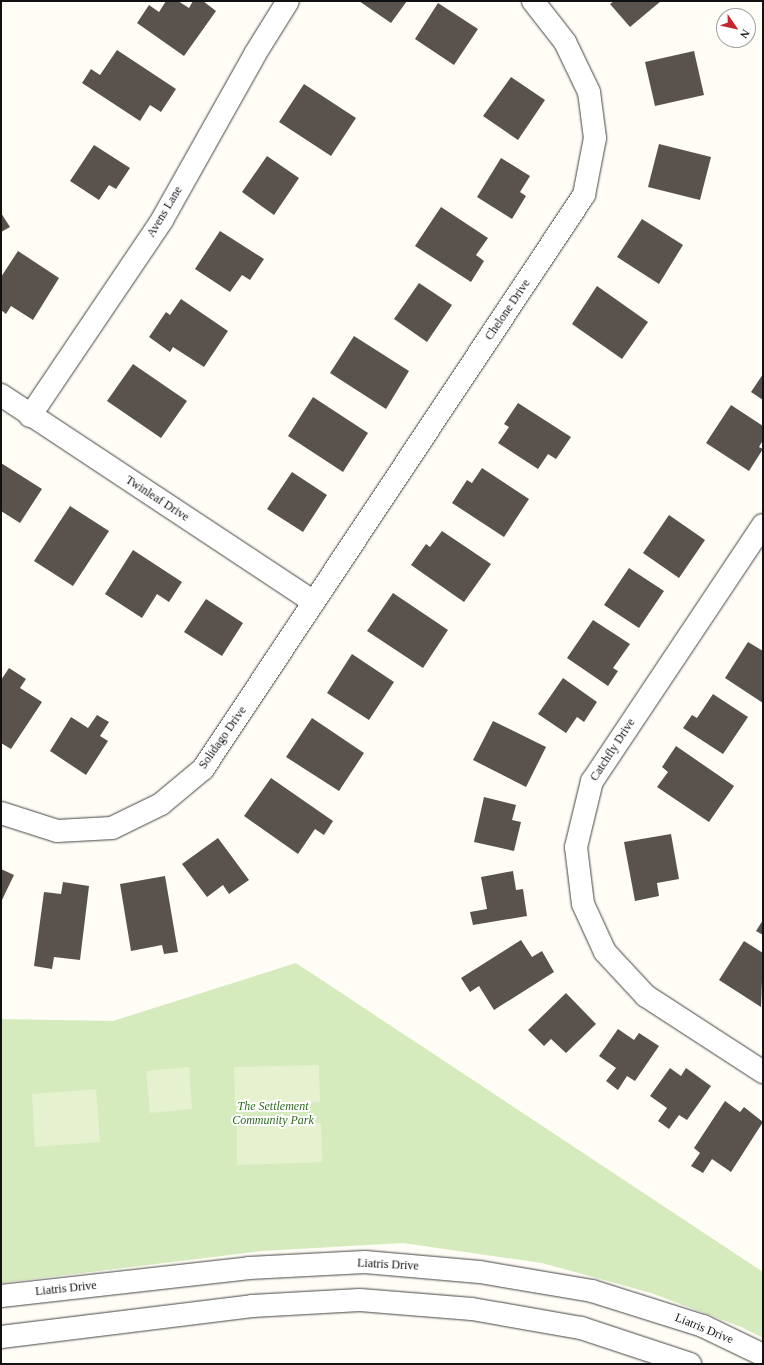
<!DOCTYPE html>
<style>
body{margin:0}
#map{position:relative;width:764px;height:1365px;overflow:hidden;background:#fffdf5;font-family:"Times New Roman",serif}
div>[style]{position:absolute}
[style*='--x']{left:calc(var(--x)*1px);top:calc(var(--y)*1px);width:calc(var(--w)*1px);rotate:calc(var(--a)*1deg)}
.green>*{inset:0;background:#d5ebbd}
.pitch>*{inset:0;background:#e6f2cf}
.building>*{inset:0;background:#5a524d}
.roads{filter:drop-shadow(0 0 1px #444) drop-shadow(0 0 1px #444)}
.minor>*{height:22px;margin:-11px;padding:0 11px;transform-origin:11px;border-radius:11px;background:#fff}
span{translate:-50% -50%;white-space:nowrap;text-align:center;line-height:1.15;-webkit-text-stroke:4px #fff;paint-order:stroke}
.street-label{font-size:12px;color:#111}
.park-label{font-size:12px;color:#2f6b1f;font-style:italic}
.frame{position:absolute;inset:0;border:2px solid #111;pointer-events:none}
.north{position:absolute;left:716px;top:8px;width:40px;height:40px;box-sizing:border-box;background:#fff;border:1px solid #a0a0a0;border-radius:50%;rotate:124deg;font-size:11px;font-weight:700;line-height:16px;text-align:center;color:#111}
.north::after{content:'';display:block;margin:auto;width:14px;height:18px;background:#c4262e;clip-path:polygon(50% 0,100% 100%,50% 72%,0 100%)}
</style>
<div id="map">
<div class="green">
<div style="clip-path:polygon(296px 963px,763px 1272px,763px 1338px,741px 1327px,651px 1293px,542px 1263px,403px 1243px,262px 1251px,1px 1283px,1px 1019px,113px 1021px)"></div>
</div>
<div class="pitch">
<div style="clip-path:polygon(319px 1065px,320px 1102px,235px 1105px,234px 1067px)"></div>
<div style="clip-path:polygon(189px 1067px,192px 1109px,150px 1113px,146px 1071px)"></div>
<div style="clip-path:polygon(96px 1089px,100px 1142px,35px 1147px,32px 1094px)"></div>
<div style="clip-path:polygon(321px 1123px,322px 1162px,237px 1165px,237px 1127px)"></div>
</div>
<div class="building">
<div style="clip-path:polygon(166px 1px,178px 1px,189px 8px,193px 1px,203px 1px,216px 11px,184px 56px,137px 23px,149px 5px,159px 12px)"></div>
<div style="clip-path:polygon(359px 1px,407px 1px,391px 23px)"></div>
<div style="clip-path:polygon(614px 1px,661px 1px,630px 27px,610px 4px)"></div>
<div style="clip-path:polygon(438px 3px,478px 29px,454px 65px,415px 39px)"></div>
<div style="clip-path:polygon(117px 50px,176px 89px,161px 112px,150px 105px,140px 121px,82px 83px,91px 69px,100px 75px)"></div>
<div style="clip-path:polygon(694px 51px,704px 95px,655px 106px,645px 62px)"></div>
<div style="clip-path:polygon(511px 77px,545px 100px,518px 140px,483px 116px)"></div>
<div style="clip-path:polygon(304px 84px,356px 118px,331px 156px,279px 122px)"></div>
<div style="clip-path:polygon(659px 144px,711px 157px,700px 200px,648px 187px)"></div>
<div style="clip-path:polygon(94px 145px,130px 168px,116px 189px,109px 185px,99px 200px,70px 181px)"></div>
<div style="clip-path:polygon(267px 156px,299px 178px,274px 215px,242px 192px)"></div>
<div style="clip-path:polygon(501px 158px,530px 176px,520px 192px,526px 196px,512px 219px,477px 197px)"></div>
<div style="clip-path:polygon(441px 207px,488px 238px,476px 255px,484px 261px,471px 282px,415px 246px)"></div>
<div style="clip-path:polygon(1px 213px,10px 227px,1px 232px)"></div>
<div style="clip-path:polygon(642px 219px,683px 245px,659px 284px,617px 257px)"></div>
<div style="clip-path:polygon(220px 231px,264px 259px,250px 280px,242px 275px,230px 292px,195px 269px)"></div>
<div style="clip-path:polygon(18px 251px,59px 278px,33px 320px,11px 306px,6px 314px,1px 310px,1px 277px)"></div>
<div style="clip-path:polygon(419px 283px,452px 305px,427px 342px,394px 319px)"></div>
<div style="clip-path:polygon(597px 286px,648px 322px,622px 359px,572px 324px)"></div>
<div style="clip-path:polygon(181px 299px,228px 331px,204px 367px,173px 347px,170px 352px,149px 337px,166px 312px,170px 315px)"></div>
<div style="clip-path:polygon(354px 336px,409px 371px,386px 409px,330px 373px)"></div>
<div style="clip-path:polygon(133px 364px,187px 401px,161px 438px,107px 401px)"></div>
<div style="clip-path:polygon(763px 374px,763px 400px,751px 392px)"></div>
<div style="clip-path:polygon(313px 397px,368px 433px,343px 472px,288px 436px)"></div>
<div style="clip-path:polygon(518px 403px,571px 437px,556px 459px,548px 454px,538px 469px,498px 443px,509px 427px,504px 424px)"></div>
<div style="clip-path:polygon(731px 405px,763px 426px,763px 440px,759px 447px,763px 449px,749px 471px,706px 443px)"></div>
<div style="clip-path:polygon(1px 463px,42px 489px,20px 523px,1px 511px)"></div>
<div style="clip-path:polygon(482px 468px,529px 499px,504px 537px,452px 503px,467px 480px,472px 483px)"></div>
<div style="clip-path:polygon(292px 472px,327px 495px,303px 532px,267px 509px)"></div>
<div style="clip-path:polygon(70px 506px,109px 531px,73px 586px,34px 561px)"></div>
<div style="clip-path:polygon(669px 515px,705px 540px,679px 578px,643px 553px)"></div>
<div style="clip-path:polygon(442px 531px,491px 564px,464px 602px,411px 565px,426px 544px,430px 547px)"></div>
<div style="clip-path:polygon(133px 550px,182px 582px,169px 602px,157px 594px,142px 618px,105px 594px)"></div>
<div style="clip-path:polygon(629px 568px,664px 591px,639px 628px,604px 605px)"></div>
<div style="clip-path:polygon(393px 593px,448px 630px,423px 668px,367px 631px)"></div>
<div style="clip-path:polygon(206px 599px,243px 623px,222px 656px,184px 632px)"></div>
<div style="clip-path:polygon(593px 620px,630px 644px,613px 668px,618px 671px,608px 686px,567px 658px)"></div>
<div style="clip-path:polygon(748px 642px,763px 651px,763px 703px,725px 678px)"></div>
<div style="clip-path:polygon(352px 654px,394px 682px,369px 720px,327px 693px)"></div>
<div style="clip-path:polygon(9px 668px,26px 679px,20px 688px,42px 702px,11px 749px,1px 743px,1px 680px)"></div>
<div style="clip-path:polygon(563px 678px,597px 702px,584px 722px,577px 717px,566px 733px,538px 714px)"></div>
<div style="clip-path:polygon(713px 694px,748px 717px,723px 754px,683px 728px,692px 715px,697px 718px)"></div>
<div style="clip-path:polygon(97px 715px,109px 722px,100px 736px,108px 741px,86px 775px,50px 751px,71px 717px,88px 728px)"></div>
<div style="clip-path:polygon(312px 718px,364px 753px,339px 791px,286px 757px)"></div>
<div style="clip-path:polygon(493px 721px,546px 747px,526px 787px,473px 760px)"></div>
<div style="clip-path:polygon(676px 746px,734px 786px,709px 822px,657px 787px,668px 772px,662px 767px)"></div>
<div style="clip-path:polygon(271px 778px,333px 821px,324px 835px,315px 829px,298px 854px,244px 816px)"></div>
<div style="clip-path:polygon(484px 797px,516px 805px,512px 820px,521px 822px,514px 851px,474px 842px)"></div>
<div style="clip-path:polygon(671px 834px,679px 879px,657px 883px,659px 896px,635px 901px,624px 842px)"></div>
<div style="clip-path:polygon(218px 838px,249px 880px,229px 894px,223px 885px,207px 897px,182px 864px)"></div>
<div style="clip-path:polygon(1px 869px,14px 875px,1px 902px)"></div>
<div style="clip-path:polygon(513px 871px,516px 890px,523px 889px,527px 916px,473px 925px,470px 912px,487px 909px,481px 877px)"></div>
<div style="clip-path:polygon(165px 876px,178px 952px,164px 954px,162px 945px,131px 951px,120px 884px)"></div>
<div style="clip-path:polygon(63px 882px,89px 886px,80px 960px,54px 957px,52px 969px,34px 966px,44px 892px,61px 894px)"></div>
<div style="clip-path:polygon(763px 920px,763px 935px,756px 931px)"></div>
<div style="clip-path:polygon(521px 940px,532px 957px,542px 951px,554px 972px,494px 1010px,479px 986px,470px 992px,461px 978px)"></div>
<div style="clip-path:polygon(744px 941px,763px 953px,761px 1007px,719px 980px)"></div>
<div style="clip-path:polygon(566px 993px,596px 1024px,566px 1053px,551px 1039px,544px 1046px,528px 1030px)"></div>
<div style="clip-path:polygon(618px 1029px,634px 1040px,639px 1033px,659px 1046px,635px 1081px,627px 1076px,618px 1090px,606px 1081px,616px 1068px,599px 1056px)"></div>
<div style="clip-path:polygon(670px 1068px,681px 1076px,686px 1068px,711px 1086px,687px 1120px,679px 1115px,669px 1129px,658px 1121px,667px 1108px,650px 1096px)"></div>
<div style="clip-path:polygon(725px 1101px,740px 1112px,744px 1107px,763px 1122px,731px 1172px,712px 1159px,703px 1173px,691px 1166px,700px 1153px,694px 1148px)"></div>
</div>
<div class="roads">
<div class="minor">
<div style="--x:1;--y:395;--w:375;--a:33.5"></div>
<div style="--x:30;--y:416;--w:236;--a:-56"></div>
<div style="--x:162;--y:220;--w:190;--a:-60.7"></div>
<div style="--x:255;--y:54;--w:62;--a:-58.1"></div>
<div style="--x:763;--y:525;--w:308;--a:123.7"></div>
<div style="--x:592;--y:781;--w:68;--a:103.6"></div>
<div style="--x:576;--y:847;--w:57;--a:83"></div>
<div style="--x:583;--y:904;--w:53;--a:65.4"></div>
<div style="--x:605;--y:952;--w:60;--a:47"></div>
<div style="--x:646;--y:996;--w:140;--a:33"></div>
<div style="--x:1;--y:813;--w:59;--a:17.8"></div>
<div style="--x:57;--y:831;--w:55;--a:-3.1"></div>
<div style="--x:112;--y:828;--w:55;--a:-26.1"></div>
<div style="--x:161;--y:804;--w:55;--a:-39.8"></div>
<div style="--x:203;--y:769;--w:689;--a:-56.43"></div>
<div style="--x:584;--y:195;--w:58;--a:-79.1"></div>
<div style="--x:595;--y:138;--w:46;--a:-97.4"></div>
<div style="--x:589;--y:92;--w:55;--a:-115.6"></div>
<div style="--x:565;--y:42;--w:52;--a:-128"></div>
<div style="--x:1;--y:1296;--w:250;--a:-6.4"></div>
<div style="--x:249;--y:1268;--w:116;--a:-3"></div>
<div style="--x:365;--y:1262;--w:115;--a:5"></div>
<div style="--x:480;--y:1272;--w:114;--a:9.6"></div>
<div style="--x:592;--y:1291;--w:116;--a:17.5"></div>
<div style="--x:703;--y:1326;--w:67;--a:25.8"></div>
<div style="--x:1;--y:1337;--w:253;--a:-7"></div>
<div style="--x:252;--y:1306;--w:108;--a:-3.2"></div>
<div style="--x:360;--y:1300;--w:112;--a:4.6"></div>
<div style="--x:472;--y:1309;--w:111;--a:9.9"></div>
<div style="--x:581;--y:1328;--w:115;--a:18.3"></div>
</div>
</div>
<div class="street-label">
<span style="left:165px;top:212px;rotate:-59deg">Avens Lane</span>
<span style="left:508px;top:310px;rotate:-56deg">Chelone Drive</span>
<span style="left:157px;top:499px;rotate:33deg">Twinleaf Drive</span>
<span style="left:223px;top:738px;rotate:-55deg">Solidago Drive</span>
<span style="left:613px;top:750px;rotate:-57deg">Catchfly Drive</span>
<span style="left:388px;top:1265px;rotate:3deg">Liatris Drive</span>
<span style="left:66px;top:1289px;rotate:-6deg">Liatris Drive</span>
<span style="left:704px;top:1329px;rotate:22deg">Liatris Drive</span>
</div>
<div class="park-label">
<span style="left:273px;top:1114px">The Settlement<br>Community Park</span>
</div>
<div class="frame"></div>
<div class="north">N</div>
</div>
